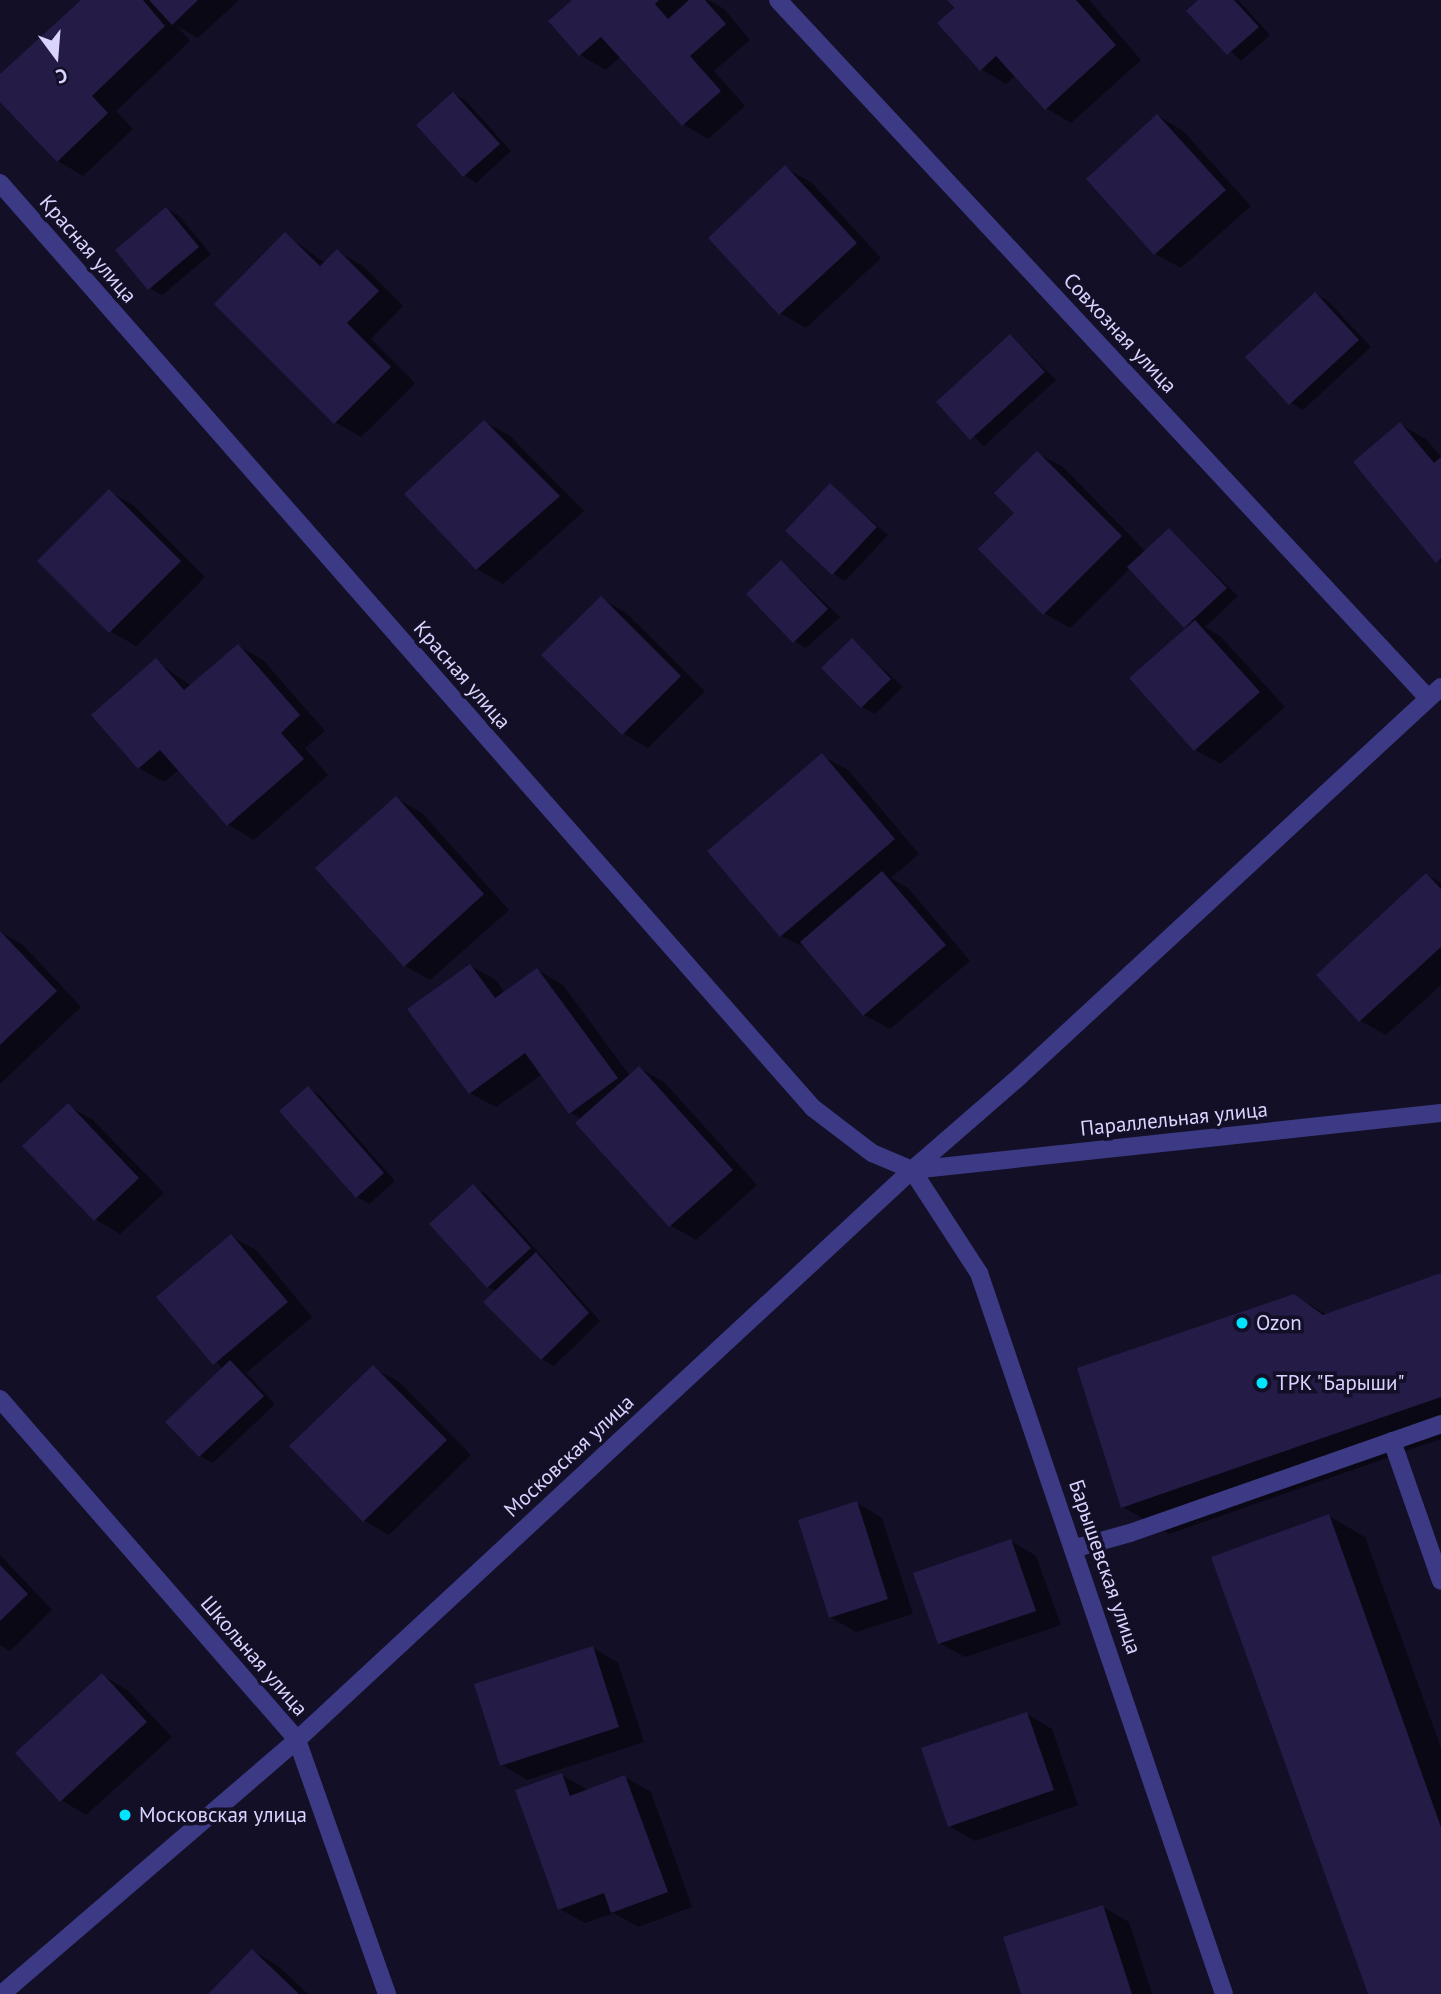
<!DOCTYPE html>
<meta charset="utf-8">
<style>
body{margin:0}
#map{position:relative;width:1441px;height:1994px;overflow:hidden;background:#130f26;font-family:"PT Sans",sans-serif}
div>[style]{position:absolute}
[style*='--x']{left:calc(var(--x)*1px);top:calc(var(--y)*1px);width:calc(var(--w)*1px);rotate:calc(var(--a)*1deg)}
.shadow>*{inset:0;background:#0007}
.building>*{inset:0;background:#241b47}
.service>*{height:18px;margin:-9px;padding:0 9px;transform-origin:9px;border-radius:9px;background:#3d3a85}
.minor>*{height:18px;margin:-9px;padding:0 9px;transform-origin:9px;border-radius:9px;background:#3d3a85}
.tertiary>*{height:18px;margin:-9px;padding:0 9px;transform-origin:9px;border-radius:9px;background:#3d3a85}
.dots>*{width:19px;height:19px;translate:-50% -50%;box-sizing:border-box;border:4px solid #130f26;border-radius:50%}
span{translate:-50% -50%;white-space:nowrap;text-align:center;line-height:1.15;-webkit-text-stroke:7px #130f26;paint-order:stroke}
.street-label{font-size:21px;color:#d9d4ff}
.poi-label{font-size:21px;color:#d9d4ff}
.left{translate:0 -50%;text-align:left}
.north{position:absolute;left:21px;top:21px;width:70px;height:70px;-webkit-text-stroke:5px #130f26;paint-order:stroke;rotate:164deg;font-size:19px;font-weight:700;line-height:28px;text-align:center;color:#d9d4ff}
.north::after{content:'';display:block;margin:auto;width:24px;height:32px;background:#d9d4ff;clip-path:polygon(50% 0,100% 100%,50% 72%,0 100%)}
</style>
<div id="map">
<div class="shadow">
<div style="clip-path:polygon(86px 0,239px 0,198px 38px,177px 26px,190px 41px,116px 111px,133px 129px,83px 176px,58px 161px,0 100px,0 77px)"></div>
<div style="clip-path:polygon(575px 0,708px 0,724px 9px,750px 40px,714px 71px,745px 106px,708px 139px,683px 124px,621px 56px,606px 70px,580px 55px,551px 22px)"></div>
<div style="clip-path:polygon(949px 0,1089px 0,1141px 60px,1071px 123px,1046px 108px,1016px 75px,1006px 84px,981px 69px)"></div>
<div style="clip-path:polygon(1201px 0,1238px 0,1270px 35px,1241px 61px,1189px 11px)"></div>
<div style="clip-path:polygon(453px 94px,466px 101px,511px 151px,476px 183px,464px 175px)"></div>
<div style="clip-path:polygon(1158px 116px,1183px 131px,1251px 206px,1181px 268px,1155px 254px)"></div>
<div style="clip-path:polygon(785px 168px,811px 182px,881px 258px,806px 328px,780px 313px)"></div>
<div style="clip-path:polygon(167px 209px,179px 216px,211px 254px,162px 295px,149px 288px)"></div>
<div style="clip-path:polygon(285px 234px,325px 263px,337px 251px,363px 266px,403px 306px,371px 339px,415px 383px,361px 437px,335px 422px)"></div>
<div style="clip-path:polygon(1315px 294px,1328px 301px,1371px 347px,1303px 410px,1291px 403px)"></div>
<div style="clip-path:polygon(1011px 336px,1056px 380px,984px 446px,938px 403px)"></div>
<div style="clip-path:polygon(485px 422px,510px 436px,584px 511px,503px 584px,477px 569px,406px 494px)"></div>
<div style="clip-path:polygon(1401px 425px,1426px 439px,1441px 457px,1441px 564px)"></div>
<div style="clip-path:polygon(1037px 453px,1063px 467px,1146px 552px,1169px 530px,1238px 596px,1205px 627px,1221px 637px,1285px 707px,1221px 764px,1195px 750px,1189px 628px,1130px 568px,1070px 628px,1044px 613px,1016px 513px)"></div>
<div style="clip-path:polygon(830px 485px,888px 535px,845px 581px,833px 573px)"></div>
<div style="clip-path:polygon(109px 491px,134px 506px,205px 577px,136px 646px,110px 631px)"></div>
<div style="clip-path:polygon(782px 562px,840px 617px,806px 648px,794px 641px)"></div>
<div style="clip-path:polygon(601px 598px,626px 613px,705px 691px,648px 748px,623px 733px)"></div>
<div style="clip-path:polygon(852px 641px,903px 687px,875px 714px,862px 707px)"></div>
<div style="clip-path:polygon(238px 646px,263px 660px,325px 731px,305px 748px,328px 775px,254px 840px,229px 825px,180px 769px,164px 782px,139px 768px,156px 661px,191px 686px)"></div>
<div style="clip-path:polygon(822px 756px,848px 770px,919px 854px,891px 878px,908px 888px,970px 961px,890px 1029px,864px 1015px,808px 949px,781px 936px)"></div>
<div style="clip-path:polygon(396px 798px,422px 813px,509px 910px,430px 980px,405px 966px)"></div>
<div style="clip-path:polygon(1427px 875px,1441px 883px,1441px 985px,1386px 1035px,1361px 1021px,1319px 975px)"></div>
<div style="clip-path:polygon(0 932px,22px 944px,81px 1007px,0 1084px)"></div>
<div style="clip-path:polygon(470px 966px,496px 980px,505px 993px,538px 970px,563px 985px,630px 1076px,639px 1068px,664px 1082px,757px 1185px,696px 1240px,670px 1225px,582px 1119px,571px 1113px,542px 1074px,496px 1107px,470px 1093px)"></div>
<div style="clip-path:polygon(308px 1088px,320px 1096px,395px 1181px,369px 1204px,357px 1197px)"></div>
<div style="clip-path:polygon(68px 1106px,93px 1120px,164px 1193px,120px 1234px,95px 1219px)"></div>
<div style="clip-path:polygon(473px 1187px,486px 1194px,600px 1321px,554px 1366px,542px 1359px,497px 1292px,488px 1287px)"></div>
<div style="clip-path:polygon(231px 1236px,257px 1251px,312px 1317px,246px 1373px,275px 1404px,213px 1463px,200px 1456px,223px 1369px,158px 1297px)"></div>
<div style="clip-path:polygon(1441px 1275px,1441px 1439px,1169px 1534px,1123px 1507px,1294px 1295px,1327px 1315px)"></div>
<div style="clip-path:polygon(373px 1368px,399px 1382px,471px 1455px,389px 1535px,364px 1520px)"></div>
<div style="clip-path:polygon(857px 1503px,882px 1518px,913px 1614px,856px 1632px,830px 1617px)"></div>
<div style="clip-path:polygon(1329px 1516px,1365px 1537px,1441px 1748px,1441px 1994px,1370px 1994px)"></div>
<div style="clip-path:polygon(1011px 1541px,1036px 1556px,1061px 1625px,965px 1657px,939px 1643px)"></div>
<div style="clip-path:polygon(0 1555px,52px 1610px,10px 1651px,0 1645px)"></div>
<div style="clip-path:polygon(593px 1648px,618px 1663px,644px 1742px,527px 1780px,502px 1765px)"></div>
<div style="clip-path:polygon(102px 1675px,127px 1690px,172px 1737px,86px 1815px,61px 1800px)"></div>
<div style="clip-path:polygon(1027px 1714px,1052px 1729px,1078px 1805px,975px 1841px,949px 1826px)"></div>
<div style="clip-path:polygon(562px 1775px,588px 1790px,625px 1777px,651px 1792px,692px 1907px,638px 1927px,614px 1913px,585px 1923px,560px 1909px)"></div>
<div style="clip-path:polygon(1103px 1907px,1129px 1922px,1152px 1994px,1023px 1994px)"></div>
<div style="clip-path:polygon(253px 1951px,278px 1966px,308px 1994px,211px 1994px)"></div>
</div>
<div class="building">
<div style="clip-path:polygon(81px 0,143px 0,165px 26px,92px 96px,108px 113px,57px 162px,0 102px,0 74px)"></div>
<div style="clip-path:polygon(149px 0,198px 0,172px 25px)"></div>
<div style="clip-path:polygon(572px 0,659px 0,655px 4px,668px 19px,689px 0,705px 0,726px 24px,690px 56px,721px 91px,682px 126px,601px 37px,579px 56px,548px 21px)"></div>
<div style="clip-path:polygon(947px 0,1076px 0,1116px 45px,1045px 110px,996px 56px,980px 71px,937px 23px,954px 8px)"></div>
<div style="clip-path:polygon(1198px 0,1234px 0,1259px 27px,1227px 55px,1186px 11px)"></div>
<div style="clip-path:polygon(453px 92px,500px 144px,463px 177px,416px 125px)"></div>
<div style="clip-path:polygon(1157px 114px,1226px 190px,1154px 255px,1086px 179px)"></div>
<div style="clip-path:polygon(785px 165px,857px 243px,779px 315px,708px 238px)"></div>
<div style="clip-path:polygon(166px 207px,199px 247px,148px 290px,115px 250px)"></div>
<div style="clip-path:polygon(285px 232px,320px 266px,337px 249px,379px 291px,347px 323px,391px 367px,334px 424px,214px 304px)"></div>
<div style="clip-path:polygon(1315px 292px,1359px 340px,1289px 405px,1245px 357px)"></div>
<div style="clip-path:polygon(1010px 334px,1045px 372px,970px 440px,936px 402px)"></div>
<div style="clip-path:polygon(484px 420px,560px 496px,476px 570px,404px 494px)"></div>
<div style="clip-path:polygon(1400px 422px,1434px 463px,1441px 457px,1441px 558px,1436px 563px,1353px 462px)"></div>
<div style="clip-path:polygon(1037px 451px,1122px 536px,1043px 615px,978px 549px,1014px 513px,994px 493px)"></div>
<div style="clip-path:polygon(830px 483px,877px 527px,832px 575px,785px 531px)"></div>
<div style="clip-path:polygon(109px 489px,181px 561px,109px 633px,37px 561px)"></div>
<div style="clip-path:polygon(1169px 528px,1227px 588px,1184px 628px,1127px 567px)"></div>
<div style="clip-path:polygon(781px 560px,828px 609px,793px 643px,746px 594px)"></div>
<div style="clip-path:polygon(601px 596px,681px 676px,622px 735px,541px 655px)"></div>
<div style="clip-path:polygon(1195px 620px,1260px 692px,1194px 751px,1129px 678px)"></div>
<div style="clip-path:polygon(852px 638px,891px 679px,861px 708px,821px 668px)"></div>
<div style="clip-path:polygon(238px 644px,300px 715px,281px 733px,304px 759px,227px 826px,160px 750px,138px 769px,91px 715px,156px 658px,184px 690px)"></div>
<div style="clip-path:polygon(822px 753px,895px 839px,780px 937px,707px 851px)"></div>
<div style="clip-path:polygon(396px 796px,484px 894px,404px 967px,315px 868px)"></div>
<div style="clip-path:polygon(882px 871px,946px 945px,863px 1016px,800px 942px)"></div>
<div style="clip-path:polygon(1426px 873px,1441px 889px,1441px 947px,1359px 1022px,1316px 975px)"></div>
<div style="clip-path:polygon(0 931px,57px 991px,0 1045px)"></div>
<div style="clip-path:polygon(470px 964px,495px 998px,537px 968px,618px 1078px,569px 1114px,525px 1053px,469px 1094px,407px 1009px)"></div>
<div style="clip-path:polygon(639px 1066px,733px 1170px,669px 1227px,575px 1123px)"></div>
<div style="clip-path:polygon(308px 1086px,384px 1173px,356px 1198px,279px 1111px)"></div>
<div style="clip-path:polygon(68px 1103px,139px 1178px,94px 1221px,22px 1146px)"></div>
<div style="clip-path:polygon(473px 1184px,531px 1248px,487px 1288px,429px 1224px)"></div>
<div style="clip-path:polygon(231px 1234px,288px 1302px,213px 1365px,156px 1297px)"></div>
<div style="clip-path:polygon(536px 1252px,589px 1313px,541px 1360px,483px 1302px)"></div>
<div style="clip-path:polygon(1441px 1273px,1441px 1397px,1121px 1508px,1077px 1368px,1294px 1294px,1323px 1315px)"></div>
<div style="clip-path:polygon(230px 1360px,264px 1396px,199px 1457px,165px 1422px)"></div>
<div style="clip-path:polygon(373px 1365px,447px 1440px,363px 1522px,289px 1446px)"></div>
<div style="clip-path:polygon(857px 1501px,888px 1599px,829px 1618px,798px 1520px)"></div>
<div style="clip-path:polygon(1329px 1514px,1441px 1827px,1441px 1994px,1368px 1994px,1211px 1557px)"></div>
<div style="clip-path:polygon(1011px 1539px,1036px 1611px,938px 1644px,913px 1573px)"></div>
<div style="clip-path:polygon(0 1565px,28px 1594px,0 1621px)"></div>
<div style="clip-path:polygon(593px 1646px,619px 1727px,500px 1766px,474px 1684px)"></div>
<div style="clip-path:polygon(102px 1673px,147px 1722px,60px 1802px,15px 1753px)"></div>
<div style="clip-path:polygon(1027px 1712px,1054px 1790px,948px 1827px,921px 1748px)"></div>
<div style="clip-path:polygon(562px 1773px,570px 1796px,625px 1775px,668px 1892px,611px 1913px,604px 1893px,558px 1910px,515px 1790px)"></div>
<div style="clip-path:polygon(1103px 1905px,1132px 1994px,1021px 1994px,1003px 1937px)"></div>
<div style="clip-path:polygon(252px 1949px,299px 1994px,208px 1994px)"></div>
</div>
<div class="service">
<div style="--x:1392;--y:1441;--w:148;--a:70.7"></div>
<div style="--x:1076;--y:1548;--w:56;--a:-15.5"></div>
<div style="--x:1130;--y:1533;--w:330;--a:-19.3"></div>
</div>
<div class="minor">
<div style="--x:778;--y:0;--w:954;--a:47.04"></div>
<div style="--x:0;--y:183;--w:1232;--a:48.69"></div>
<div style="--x:813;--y:1108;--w:74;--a:37.3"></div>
<div style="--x:872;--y:1153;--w:43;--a:23"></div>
<div style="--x:912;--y:1170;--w:532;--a:-6.15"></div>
<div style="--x:912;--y:1170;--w:143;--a:-41"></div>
<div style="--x:1020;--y:1076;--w:573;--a:-42.74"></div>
<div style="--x:0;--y:1399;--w:452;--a:48.9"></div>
<div style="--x:297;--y:1740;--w:389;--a:139.3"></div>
</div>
<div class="tertiary">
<div style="--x:387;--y:1994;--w:269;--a:-109.5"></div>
<div style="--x:297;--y:1740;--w:839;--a:-42.83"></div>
<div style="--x:912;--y:1170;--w:123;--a:57"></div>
<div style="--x:979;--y:1273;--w:761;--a:71.23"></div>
</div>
<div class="dots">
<div style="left:1242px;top:1323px;background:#00e5ff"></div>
<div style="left:1262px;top:1383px;background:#00e5ff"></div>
<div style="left:125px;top:1815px;background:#00e5ff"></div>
</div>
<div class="street-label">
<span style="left:88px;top:249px;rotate:49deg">Красная улица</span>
<span style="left:1120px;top:333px;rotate:47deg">Совхозная улица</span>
<span style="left:462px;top:675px;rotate:49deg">Красная улица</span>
<span style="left:1174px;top:1119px;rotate:-6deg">Параллельная улица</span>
<span style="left:569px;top:1456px;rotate:-43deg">Московская улица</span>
<span style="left:1105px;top:1567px;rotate:71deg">Барышевская улица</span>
<span style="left:254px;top:1656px;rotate:49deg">Школьная улица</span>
</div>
<div class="poi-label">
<span class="left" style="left:1256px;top:1323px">Ozon</span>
<span class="left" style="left:1276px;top:1383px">ТРК "Барыши"</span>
<span class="left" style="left:139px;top:1815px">Московская улица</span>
</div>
<div class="north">С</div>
</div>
